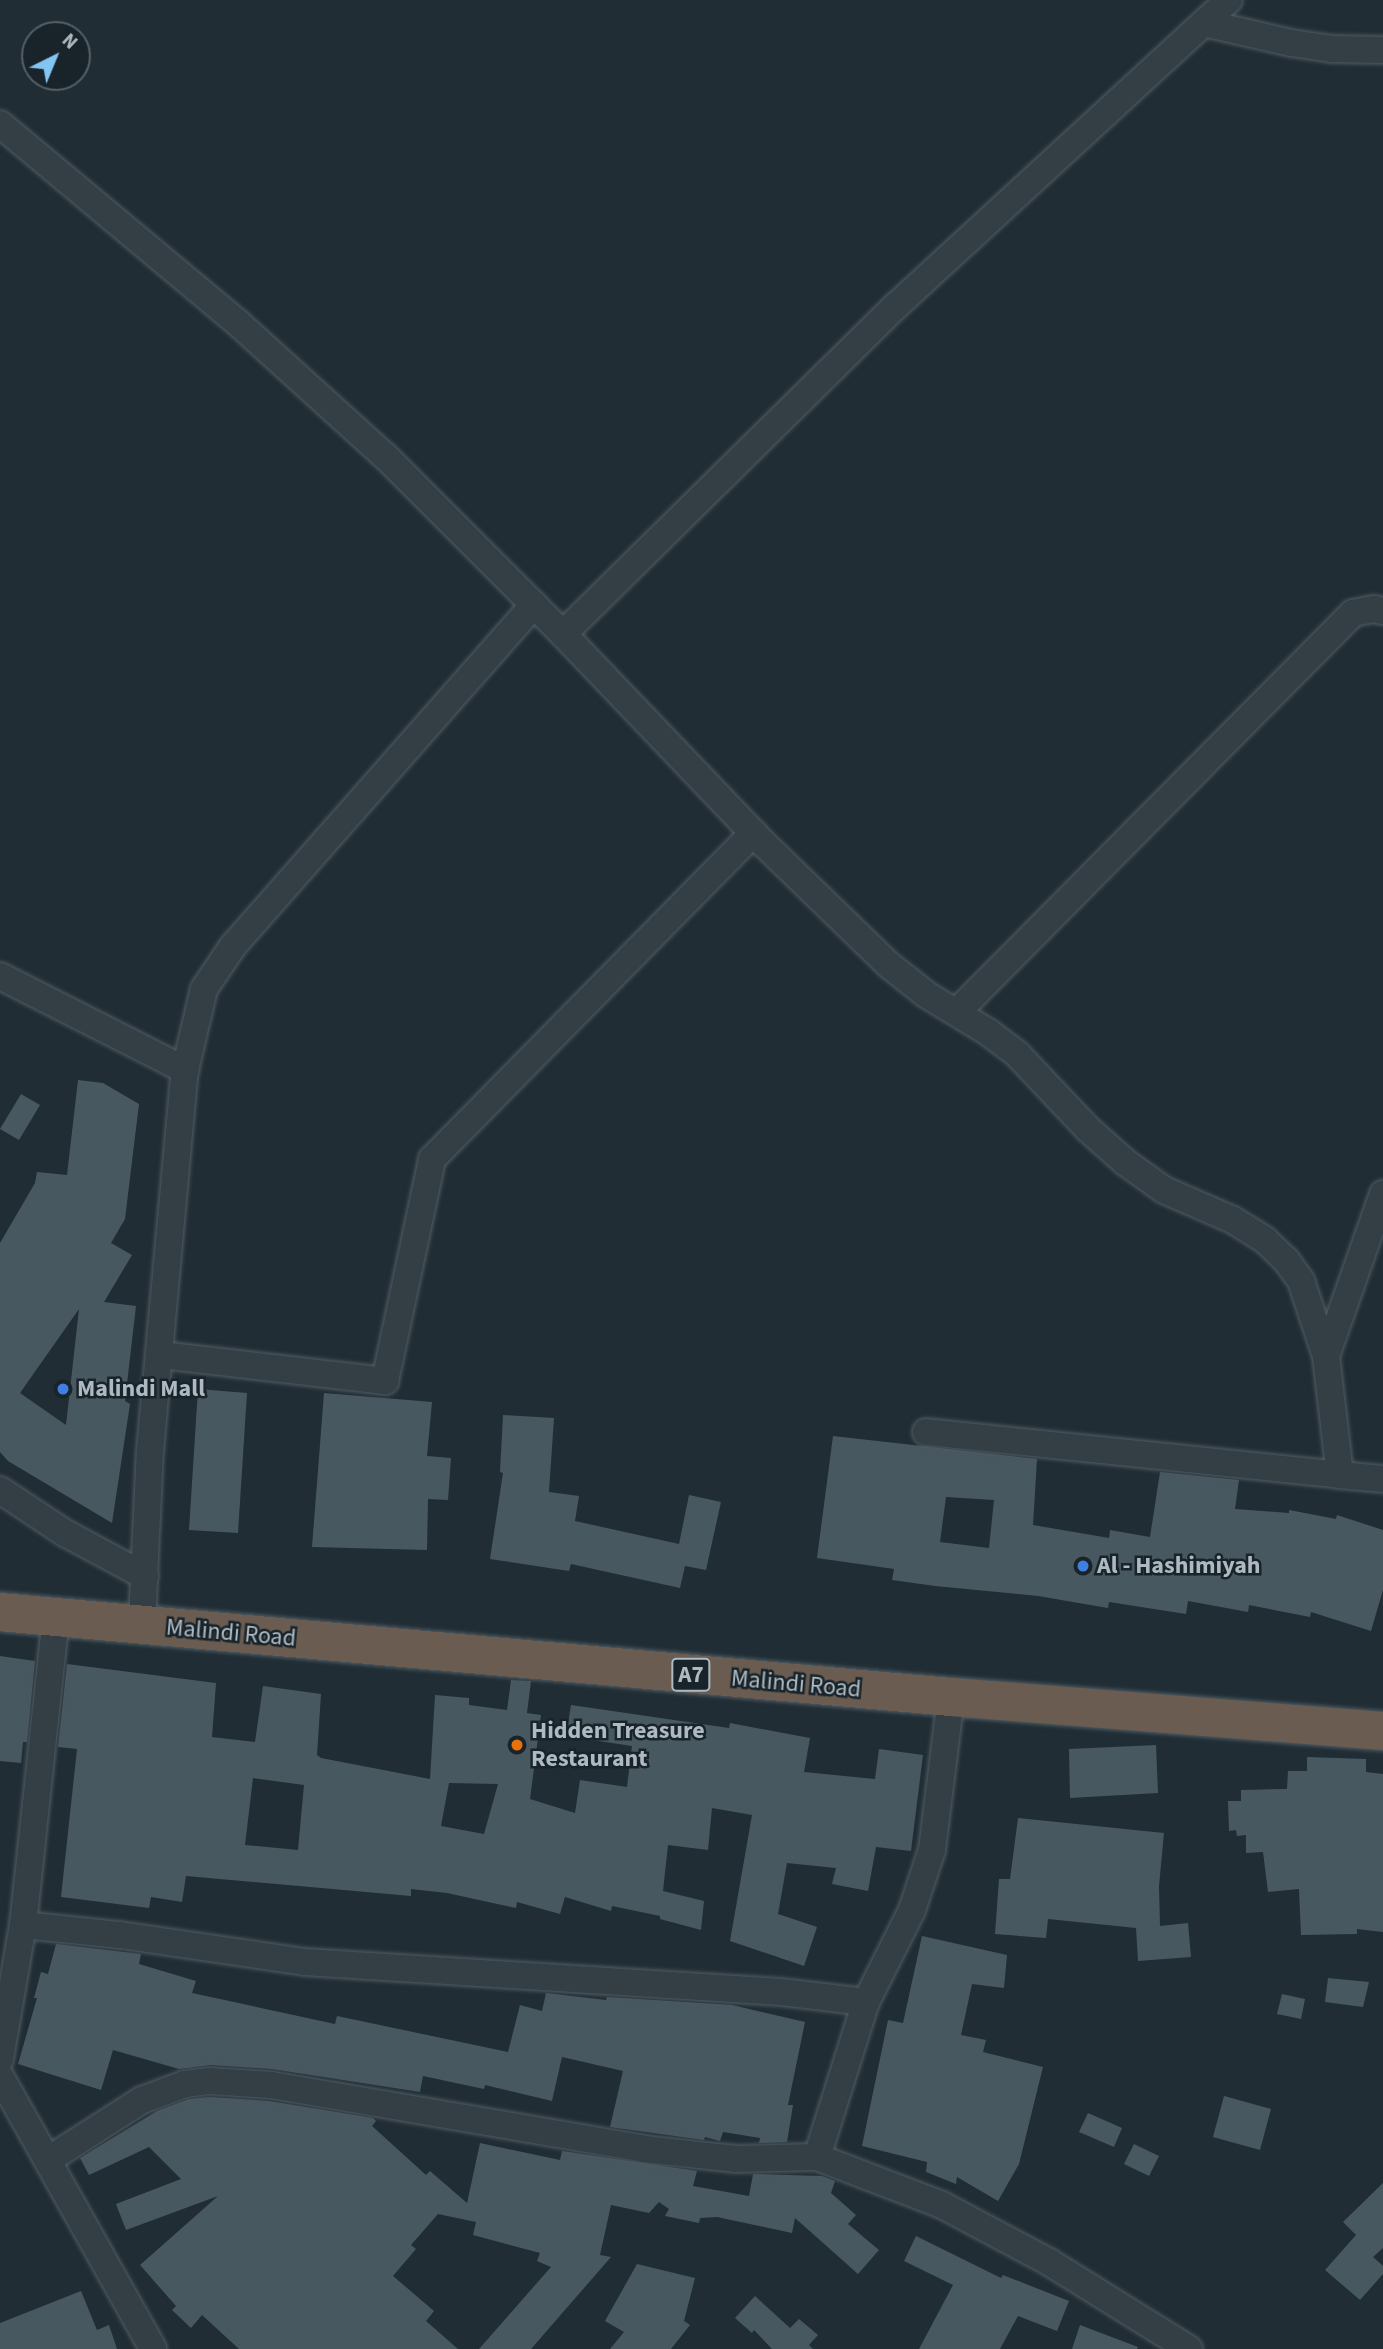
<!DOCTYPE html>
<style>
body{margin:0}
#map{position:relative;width:1383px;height:2349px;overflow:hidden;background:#202d35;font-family:"Source Sans 3",sans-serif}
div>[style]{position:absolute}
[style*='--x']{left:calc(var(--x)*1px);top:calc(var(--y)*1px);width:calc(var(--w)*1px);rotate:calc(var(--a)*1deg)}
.building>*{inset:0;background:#485861}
.roads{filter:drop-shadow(0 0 2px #515c63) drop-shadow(0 0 2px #515c63)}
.street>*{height:26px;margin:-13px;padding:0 13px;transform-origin:13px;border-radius:13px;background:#333e45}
.highway>*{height:38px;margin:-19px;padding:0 19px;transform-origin:19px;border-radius:19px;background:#6b5c51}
.dots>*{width:19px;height:19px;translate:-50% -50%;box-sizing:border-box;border:4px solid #19232a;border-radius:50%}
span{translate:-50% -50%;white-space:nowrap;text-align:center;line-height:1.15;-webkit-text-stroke:5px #19232a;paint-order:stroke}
.shield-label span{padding:2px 5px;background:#19232a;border:2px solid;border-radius:5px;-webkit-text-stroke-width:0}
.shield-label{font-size:23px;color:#adbac2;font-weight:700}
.poi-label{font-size:24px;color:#adbac2;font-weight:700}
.left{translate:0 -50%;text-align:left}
.street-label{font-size:24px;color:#adbac2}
.north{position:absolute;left:21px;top:21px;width:70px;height:70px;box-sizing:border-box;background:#19232a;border:2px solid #545f67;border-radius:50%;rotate:43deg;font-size:19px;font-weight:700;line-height:28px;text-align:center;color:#adbac2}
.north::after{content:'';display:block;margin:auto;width:24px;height:32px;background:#83c4f2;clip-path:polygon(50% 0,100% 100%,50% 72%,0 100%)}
</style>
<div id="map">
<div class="building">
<div style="clip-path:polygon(evenodd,78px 1080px,103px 1083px,139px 1104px,125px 1219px,111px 1243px,132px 1255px,104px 1302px,136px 1306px,125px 1401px,130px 1404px,112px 1523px,8px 1461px,0 1452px,0 1243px,35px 1183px,37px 1172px,67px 1175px,78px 1080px,79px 1309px,66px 1425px,20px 1393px,79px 1309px)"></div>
<div style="clip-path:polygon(21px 1094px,40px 1105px,19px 1140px,0 1129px)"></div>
<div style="clip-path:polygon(198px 1389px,247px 1393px,238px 1533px,189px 1530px)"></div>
<div style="clip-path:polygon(324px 1393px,432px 1402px,427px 1456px,451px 1458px,448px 1500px,428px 1499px,427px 1550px,312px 1547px)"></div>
<div style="clip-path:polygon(503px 1415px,554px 1418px,549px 1492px,579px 1496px,575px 1521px,679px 1544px,689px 1495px,721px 1502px,706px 1570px,685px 1566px,680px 1588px,571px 1564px,569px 1571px,490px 1559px,503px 1473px,500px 1472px)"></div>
<div style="clip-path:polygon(evenodd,833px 1436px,1037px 1459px,1033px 1525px,1109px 1538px,1110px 1530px,1150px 1537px,1160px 1472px,1239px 1480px,1235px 1509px,1289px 1513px,1289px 1510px,1336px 1519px,1337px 1515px,1383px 1530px,1383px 1590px,1371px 1631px,1311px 1612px,1310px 1617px,1249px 1605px,1248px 1612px,1188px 1601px,1186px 1614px,1109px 1602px,1108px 1608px,1038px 1596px,935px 1586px,892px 1580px,894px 1569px,817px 1558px,833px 1436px,946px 1497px,994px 1500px,989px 1548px,940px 1542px,946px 1497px)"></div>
<div style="clip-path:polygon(0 1656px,35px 1661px,27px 1742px,23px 1742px,21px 1763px,0 1761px)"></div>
<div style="clip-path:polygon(evenodd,67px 1664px,216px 1683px,212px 1737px,255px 1742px,263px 1686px,321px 1694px,317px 1755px,321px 1758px,430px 1779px,435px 1695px,469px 1698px,469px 1705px,507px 1710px,511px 1680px,531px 1681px,527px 1713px,541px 1715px,530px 1799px,575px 1813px,580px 1780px,627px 1787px,632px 1746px,566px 1736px,571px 1705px,729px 1728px,730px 1723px,810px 1738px,804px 1772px,875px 1779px,879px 1749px,923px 1755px,911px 1851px,876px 1847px,868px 1891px,832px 1884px,836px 1868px,787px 1863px,778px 1914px,817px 1927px,804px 1966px,730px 1941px,752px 1815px,712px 1808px,708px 1850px,668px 1845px,663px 1891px,704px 1901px,701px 1930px,660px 1919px,660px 1916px,612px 1906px,611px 1911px,565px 1897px,560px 1914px,517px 1902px,516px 1908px,447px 1893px,411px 1889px,411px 1896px,186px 1876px,182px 1902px,151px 1897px,149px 1908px,61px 1897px,77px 1749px,58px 1747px,67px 1664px,253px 1778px,304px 1785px,298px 1850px,245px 1845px,253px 1778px,67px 1664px,449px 1783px,498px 1784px,484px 1834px,441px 1826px,449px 1783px)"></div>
<div style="clip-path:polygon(1156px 1745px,1158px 1793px,1070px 1798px,1069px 1749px)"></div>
<div style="clip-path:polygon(1307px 1757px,1366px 1759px,1366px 1772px,1383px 1774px,1383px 1932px,1357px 1929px,1357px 1934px,1301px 1935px,1299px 1889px,1268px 1892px,1263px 1852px,1246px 1853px,1246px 1835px,1237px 1836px,1236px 1830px,1229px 1831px,1228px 1801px,1241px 1801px,1241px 1790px,1287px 1789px,1288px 1771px,1307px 1771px)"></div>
<div style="clip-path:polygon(1018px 1818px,1164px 1833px,1159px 1886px,1160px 1926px,1188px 1923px,1191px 1957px,1138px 1961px,1136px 1928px,1048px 1919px,1046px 1938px,995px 1934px,999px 1879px,1010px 1879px)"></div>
<div style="clip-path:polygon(922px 1936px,1007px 1955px,1004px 1988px,972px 1984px,961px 2035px,986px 2040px,983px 2052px,1043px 2067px,1019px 2164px,998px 2201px,957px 2177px,956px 2184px,926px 2172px,927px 2162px,862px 2146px,888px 2020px,903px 2023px)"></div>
<div style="clip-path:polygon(56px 1944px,141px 1954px,139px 1964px,196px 1981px,192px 1993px,335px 2024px,337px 2016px,508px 2052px,520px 2005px,542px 2011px,546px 1993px,606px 2000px,607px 1997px,732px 2005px,805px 2022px,788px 2105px,793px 2105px,787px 2142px,759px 2143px,760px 2138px,723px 2132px,720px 2141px,705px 2137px,704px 2140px,610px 2127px,623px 2071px,562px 2057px,552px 2101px,485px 2085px,484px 2089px,423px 2076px,420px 2092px,272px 2069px,211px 2065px,179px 2069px,113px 2050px,101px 2090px,18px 2064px,37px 1998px,34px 1998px,41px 1972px,48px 1974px)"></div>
<div style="clip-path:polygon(1328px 1978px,1369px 1982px,1363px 2007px,1325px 2002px)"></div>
<div style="clip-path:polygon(1282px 1994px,1305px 1999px,1301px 2019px,1277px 2014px)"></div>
<div style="clip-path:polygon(1224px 2096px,1271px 2109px,1260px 2150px,1213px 2137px)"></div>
<div style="clip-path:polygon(210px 2097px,269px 2101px,373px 2118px,376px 2121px,372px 2126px,426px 2175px,430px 2171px,467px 2203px,480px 2143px,560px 2160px,562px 2151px,697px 2171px,693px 2186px,749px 2196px,753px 2174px,822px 2176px,835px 2181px,831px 2193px,856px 2215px,848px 2224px,879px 2250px,858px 2274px,795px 2218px,792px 2233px,717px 2217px,700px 2218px,699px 2223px,665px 2216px,669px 2209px,659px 2202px,649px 2213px,611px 2205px,600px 2255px,611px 2257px,531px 2349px,479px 2349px,551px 2267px,537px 2261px,540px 2253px,473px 2235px,476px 2222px,438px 2214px,411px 2245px,416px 2249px,393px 2276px,434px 2311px,426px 2321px,458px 2349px,239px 2349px,202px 2315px,191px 2328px,172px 2310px,176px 2306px,140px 2265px,218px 2196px,126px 2230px,116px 2204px,181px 2179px,149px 2147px,89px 2175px,80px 2158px,157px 2111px,189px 2099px)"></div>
<div style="clip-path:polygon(1088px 2113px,1122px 2128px,1114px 2147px,1079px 2132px)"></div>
<div style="clip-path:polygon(1134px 2144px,1159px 2156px,1149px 2176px,1124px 2164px)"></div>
<div style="clip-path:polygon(1383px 2183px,1383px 2248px,1373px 2257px,1383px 2266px,1383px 2274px,1360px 2300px,1325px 2270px,1356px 2235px,1343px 2222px)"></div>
<div style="clip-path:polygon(916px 2236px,1001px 2278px,1003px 2275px,1069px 2301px,1057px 2331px,1018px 2316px,1000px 2349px,919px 2349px,953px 2285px,904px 2261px)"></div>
<div style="clip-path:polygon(637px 2264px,695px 2278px,684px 2321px,690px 2325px,671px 2349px,610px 2349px,624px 2332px,605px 2321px)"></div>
<div style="clip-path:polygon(81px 2291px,97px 2330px,109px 2325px,117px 2349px,0 2349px,0 2323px)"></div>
<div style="clip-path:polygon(755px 2296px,790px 2328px,799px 2319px,818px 2335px,809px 2345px,813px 2349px,772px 2349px,754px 2330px,752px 2333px,735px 2318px)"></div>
<div style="clip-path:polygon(1080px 2325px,1138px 2347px,1137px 2349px,1072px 2349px)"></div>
</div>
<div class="roads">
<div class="street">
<div style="--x:1204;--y:23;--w:89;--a:12.9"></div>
<div style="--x:1291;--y:43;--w:41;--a:8.3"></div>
<div style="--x:1332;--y:49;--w:51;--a:1.1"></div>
<div style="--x:0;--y:124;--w:309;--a:39.9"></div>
<div style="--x:237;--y:322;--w:200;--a:42.2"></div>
<div style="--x:385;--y:456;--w:252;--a:45"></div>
<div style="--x:563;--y:634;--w:289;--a:46.3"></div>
<div style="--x:763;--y:843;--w:175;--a:44.1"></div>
<div style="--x:889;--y:965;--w:48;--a:38.3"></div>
<div style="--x:927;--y:995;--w:71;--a:31.2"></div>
<div style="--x:988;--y:1032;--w:38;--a:37"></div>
<div style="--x:1018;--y:1055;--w:102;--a:46.6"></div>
<div style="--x:1088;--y:1129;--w:50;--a:41.7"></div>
<div style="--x:1125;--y:1162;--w:48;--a:35.7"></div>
<div style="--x:1164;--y:1190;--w:75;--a:23.5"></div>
<div style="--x:1233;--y:1220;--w:38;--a:32"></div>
<div style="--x:1265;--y:1240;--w:29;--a:44"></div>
<div style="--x:1286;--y:1260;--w:26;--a:54"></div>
<div style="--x:1301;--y:1281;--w:79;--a:71.6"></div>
<div style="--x:1326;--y:1356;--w:120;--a:83.3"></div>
<div style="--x:1340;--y:1475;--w:43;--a:5.3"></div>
<div style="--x:563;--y:634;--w:467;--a:-44.6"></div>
<div style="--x:896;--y:306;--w:452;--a:-42.6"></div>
<div style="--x:0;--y:976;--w:208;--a:26.9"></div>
<div style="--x:957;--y:1012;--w:562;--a:-45.22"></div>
<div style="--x:1353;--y:613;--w:21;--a:-11"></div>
<div style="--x:1374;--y:609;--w:9;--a:13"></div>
<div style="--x:161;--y:1355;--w:226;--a:6.6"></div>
<div style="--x:385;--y:1381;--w:227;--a:-78"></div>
<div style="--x:432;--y:1159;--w:458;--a:-45.4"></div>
<div style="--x:1326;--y:1356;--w:172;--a:-70.6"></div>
<div style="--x:926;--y:1432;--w:416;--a:5.9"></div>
<div style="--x:0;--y:1490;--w:78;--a:33.5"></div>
<div style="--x:65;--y:1533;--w:91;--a:28.3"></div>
<div style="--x:142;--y:1624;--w:173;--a:-87.4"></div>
<div style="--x:150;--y:1451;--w:383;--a:-84.8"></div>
<div style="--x:185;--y:1070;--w:83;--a:-76.8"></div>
<div style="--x:204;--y:989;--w:52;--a:-56"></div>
<div style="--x:233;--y:946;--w:455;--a:-48.6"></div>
<div style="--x:23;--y:1925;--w:98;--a:5.9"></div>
<div style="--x:120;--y:1935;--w:187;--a:8.3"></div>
<div style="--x:305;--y:1962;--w:477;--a:3.6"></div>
<div style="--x:781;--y:1992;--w:86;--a:6.7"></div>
<div style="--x:0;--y:2059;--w:136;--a:-80.3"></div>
<div style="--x:23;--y:1925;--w:310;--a:-83.9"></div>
<div style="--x:0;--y:2076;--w:313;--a:60.7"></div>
<div style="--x:817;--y:2157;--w:163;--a:-72.5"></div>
<div style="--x:866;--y:2002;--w:103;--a:-63.4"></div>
<div style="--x:912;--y:1910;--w:63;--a:-71.6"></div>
<div style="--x:932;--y:1850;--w:154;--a:-82.9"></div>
<div style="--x:48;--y:2160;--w:112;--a:-32.6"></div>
<div style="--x:142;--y:2100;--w:46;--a:-20.4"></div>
<div style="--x:185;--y:2084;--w:25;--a:-7"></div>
<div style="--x:210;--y:2081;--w:61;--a:3.8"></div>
<div style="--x:271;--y:2085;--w:378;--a:9.7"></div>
<div style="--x:644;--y:2149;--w:93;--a:6.2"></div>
<div style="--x:736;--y:2159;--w:81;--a:-1.4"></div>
<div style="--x:817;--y:2157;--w:134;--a:21"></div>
<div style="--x:942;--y:2205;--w:121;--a:28"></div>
<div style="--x:1049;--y:2262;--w:165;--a:31.9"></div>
</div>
<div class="highway">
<div style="--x:0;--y:1612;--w:955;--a:5.11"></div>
<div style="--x:951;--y:1697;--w:433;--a:4.5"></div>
</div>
</div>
<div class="dots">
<div style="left:63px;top:1389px;background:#3f7fe0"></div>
<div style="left:1083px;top:1566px;background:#3f7fe0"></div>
<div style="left:517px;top:1745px;background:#e8710a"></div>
</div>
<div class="shield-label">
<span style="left:691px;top:1675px">A7</span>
</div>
<div class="poi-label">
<span class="left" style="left:77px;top:1389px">Malindi Mall</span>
<span class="left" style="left:1097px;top:1566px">Al - Hashimiyah</span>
<span class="left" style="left:531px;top:1745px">Hidden Treasure<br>Restaurant</span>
</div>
<div class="street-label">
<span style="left:231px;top:1633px;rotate:5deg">Malindi Road</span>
<span style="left:796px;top:1684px;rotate:5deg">Malindi Road</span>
</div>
<div class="north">N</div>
</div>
